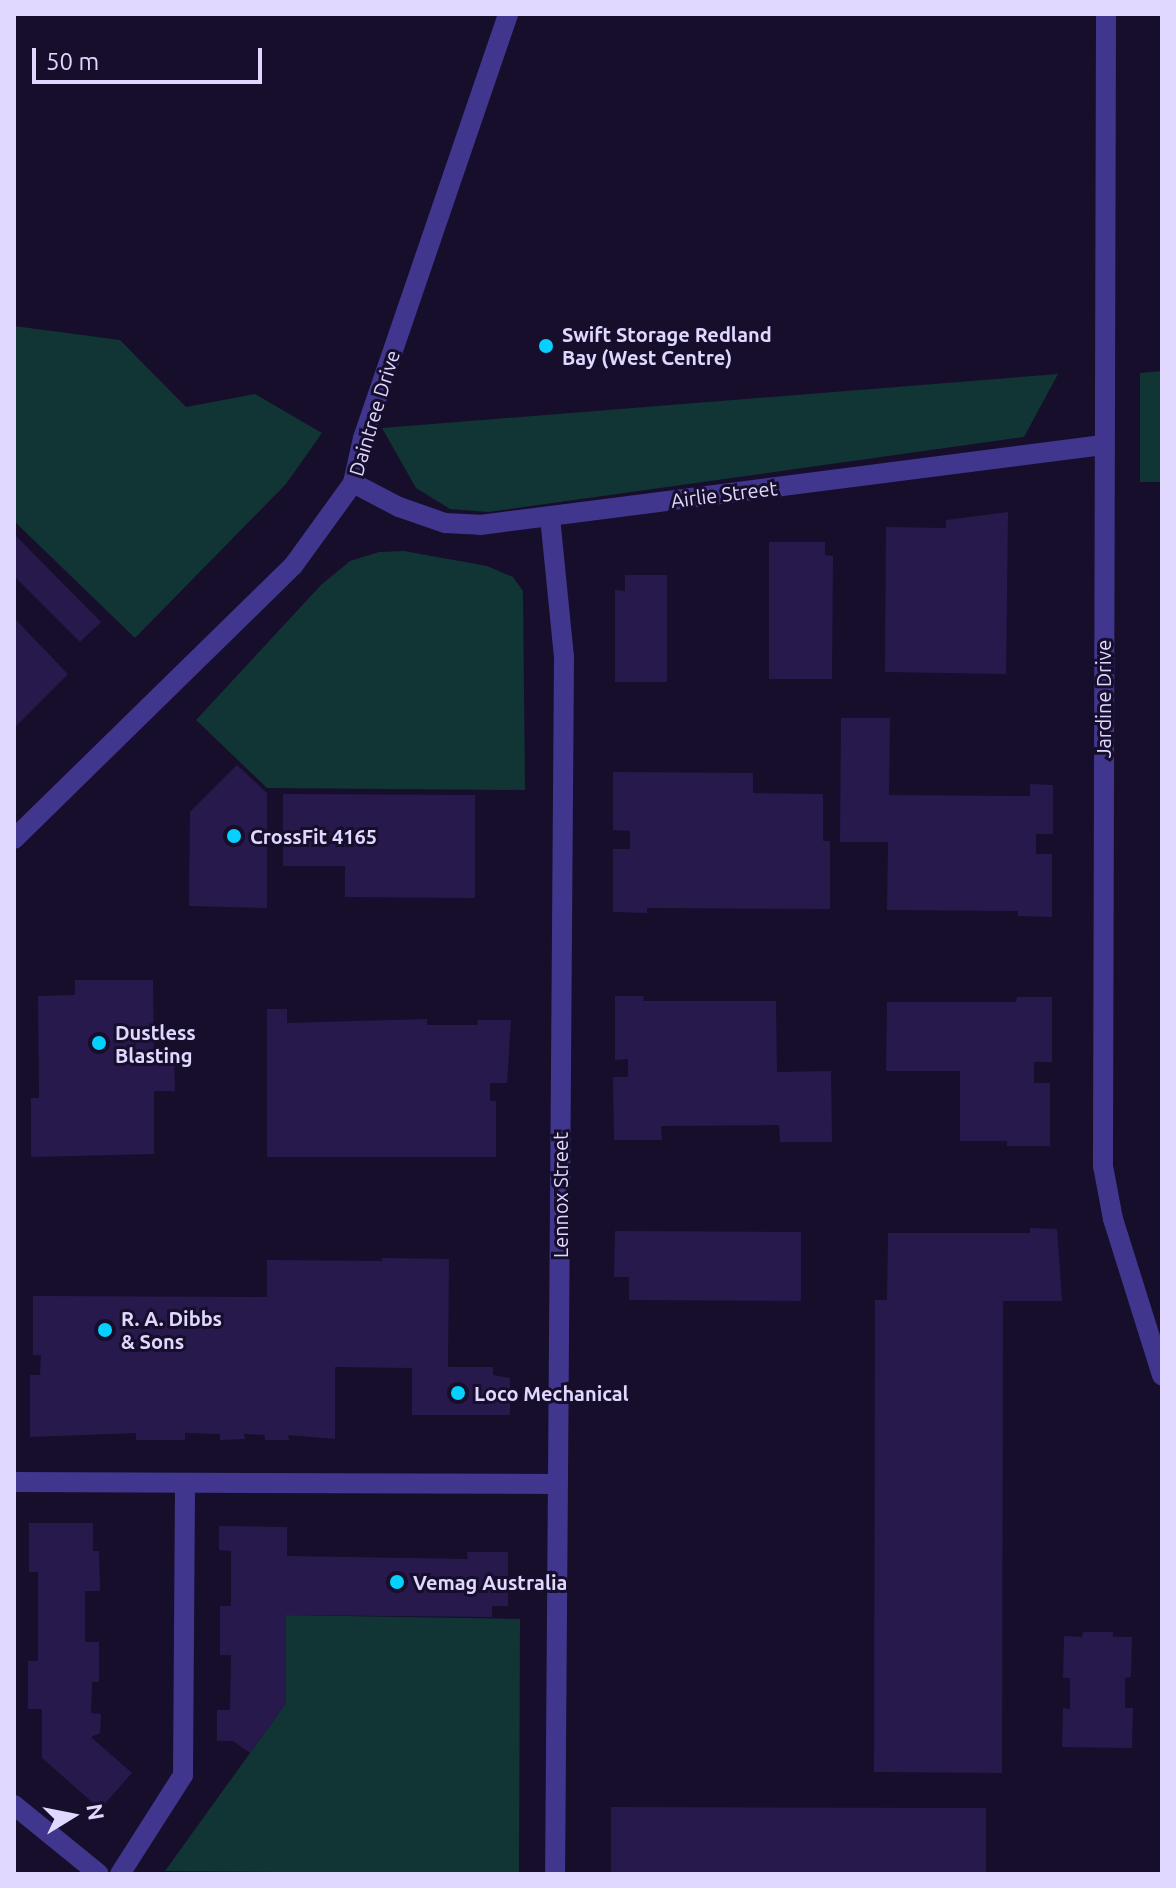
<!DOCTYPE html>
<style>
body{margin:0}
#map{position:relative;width:1176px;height:1888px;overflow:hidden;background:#160e2b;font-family:Ubuntu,sans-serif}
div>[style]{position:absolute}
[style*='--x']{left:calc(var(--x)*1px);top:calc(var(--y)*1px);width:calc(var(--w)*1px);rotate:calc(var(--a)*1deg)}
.green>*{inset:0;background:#113435}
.building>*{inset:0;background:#28194d}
.minor>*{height:20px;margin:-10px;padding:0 10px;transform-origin:10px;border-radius:10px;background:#40368e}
.dots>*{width:22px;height:22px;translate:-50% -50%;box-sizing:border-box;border:4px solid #160e2b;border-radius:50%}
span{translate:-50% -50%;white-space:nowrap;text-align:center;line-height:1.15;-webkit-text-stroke:6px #160e2b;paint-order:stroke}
.poi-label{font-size:20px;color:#e0d8ff;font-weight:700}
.left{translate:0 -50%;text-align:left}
.street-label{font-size:20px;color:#e0d8ff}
.frame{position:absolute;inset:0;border:16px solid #e0d8ff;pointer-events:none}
.north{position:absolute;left:32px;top:1776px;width:80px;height:80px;-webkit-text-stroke:6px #160e2b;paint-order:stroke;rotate:80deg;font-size:22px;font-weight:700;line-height:32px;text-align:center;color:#e0d8ff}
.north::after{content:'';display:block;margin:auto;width:28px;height:36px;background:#e0d8ff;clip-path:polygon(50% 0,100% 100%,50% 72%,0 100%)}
.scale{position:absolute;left:32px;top:48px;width:230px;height:36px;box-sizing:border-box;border:4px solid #e0d8ff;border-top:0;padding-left:10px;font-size:24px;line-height:28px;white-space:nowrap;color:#e0d8ff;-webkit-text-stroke:6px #160e2b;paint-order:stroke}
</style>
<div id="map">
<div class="green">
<div style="clip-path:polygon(14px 326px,120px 340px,186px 407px,255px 394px,322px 433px,286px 484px,135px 638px,14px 521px)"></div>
<div style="clip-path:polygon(1162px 371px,1162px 482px,1140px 482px,1140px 373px)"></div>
<div style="clip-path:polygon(1058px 374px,1024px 437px,488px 512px,450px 509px,416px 488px,382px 428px)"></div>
<div style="clip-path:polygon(404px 551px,487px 566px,513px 577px,523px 591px,525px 790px,267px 788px,196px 720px,321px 585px,350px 561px,379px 552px)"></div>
<div style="clip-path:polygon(286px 1615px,520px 1619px,519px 1874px,165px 1871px,286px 1703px)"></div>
</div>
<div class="building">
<div style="clip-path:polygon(1008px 512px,1006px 674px,885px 672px,886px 527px,946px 528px,946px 520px)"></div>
<div style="clip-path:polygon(14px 534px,101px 622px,80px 642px,14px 576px)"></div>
<div style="clip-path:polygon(769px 542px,825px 542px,825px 555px,833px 556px,832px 679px,769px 679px)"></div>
<div style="clip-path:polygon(625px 575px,667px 575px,667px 682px,615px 682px,615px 590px,625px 591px)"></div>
<div style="clip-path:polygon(14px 618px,68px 674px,14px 728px)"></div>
<div style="clip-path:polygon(841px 718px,890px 718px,889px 795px,1030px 796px,1030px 784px,1053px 785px,1053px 834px,1036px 834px,1036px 854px,1052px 854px,1052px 917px,1018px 916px,1018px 911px,887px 910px,888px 842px,840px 842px)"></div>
<div style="clip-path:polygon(237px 765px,267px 793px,267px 908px,189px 906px,190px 812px)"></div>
<div style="clip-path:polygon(613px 772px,753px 773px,753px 793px,823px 794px,823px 841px,830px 841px,830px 909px,647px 908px,647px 913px,613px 912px,613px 849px,630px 849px,630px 831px,613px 830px)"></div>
<div style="clip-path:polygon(283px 794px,475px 795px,475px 898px,345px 897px,345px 866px,283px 866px)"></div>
<div style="clip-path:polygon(75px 980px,153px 980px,154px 1058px,174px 1058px,175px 1091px,154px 1091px,154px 1154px,31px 1157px,31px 1098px,39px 1098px,38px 996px,75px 995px)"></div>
<div style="clip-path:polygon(615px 996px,644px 996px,643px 1001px,776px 1001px,777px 1072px,831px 1071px,832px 1142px,780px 1142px,779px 1125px,661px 1126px,662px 1140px,614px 1140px,613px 1077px,628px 1077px,628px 1059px,615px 1060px)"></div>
<div style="clip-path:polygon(1017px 997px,1052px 997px,1052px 1062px,1034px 1062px,1034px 1083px,1050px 1083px,1050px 1146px,1007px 1146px,1007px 1141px,960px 1141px,960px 1071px,886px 1071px,887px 1002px,1016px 1002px)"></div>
<div style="clip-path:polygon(267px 1009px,287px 1009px,287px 1023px,427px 1019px,427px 1025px,477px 1025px,478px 1020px,511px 1020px,507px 1083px,490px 1083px,490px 1101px,496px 1101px,496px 1157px,267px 1157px)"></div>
<div style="clip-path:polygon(1030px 1228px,1057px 1229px,1062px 1301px,1003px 1301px,1002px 1773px,874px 1772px,875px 1300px,887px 1300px,888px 1233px,1030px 1233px)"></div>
<div style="clip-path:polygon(615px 1231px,801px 1232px,801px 1301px,629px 1300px,629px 1277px,614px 1277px)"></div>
<div style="clip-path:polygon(382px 1258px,449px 1259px,448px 1367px,493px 1367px,493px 1375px,510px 1378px,510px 1415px,412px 1415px,412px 1368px,335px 1367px,335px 1439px,288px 1435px,289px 1440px,265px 1440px,265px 1435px,244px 1434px,245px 1439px,220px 1440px,220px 1434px,185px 1433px,185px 1440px,136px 1440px,136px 1433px,30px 1437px,30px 1375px,40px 1375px,41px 1355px,33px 1355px,33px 1296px,267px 1297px,267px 1260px,382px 1261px)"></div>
<div style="clip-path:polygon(29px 1523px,93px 1523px,93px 1551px,99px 1551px,100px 1591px,85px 1591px,85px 1642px,99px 1642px,99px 1682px,92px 1682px,91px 1713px,101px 1714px,100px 1733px,91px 1737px,132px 1773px,100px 1809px,42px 1758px,42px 1709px,28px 1709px,28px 1661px,38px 1661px,38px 1572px,29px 1572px)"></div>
<div style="clip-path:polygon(219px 1526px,287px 1527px,287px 1556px,468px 1559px,467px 1552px,508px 1552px,508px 1606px,492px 1606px,492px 1617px,286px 1615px,286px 1703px,250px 1753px,233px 1741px,217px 1741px,217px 1710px,230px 1710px,231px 1655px,220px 1655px,220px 1606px,231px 1606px,231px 1551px,219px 1550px)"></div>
<div style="clip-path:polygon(1083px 1632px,1113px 1632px,1113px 1637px,1132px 1637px,1131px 1677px,1125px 1678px,1125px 1708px,1133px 1708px,1132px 1748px,1062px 1747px,1063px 1708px,1070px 1709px,1070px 1678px,1063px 1678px,1064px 1636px,1082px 1637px)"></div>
<div style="clip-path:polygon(611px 1807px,986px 1808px,986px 1874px,611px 1874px)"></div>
</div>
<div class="minor">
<div style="--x:1106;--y:14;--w:1152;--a:90.15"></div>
<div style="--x:1103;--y:1166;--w:54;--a:79.3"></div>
<div style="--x:1113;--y:1219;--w:164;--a:72.6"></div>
<div style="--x:353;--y:483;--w:52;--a:27.6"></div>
<div style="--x:399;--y:507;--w:49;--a:19.2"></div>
<div style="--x:445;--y:523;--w:35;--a:3"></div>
<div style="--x:480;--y:525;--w:628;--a:-7.32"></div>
<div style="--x:550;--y:517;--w:141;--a:84.3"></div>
<div style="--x:564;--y:657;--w:1217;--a:90.42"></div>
<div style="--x:14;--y:839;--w:390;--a:-44.4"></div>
<div style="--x:293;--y:566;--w:102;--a:-54.1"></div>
<div style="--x:353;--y:483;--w:46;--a:-77.5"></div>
<div style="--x:363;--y:438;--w:448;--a:-71.1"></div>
<div style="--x:14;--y:1482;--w:544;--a:0.21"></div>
<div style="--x:14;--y:1805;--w:109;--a:39.1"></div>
<div style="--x:120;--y:1874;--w:117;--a:-57.5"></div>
<div style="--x:183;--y:1775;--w:292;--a:-89.6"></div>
</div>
<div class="dots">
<div style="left:546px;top:346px;background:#04d1ff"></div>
<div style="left:234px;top:836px;background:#04d1ff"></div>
<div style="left:99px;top:1043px;background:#04d1ff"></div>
<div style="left:105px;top:1330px;background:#04d1ff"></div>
<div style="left:458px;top:1393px;background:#04d1ff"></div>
<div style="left:397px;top:1582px;background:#04d1ff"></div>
</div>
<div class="poi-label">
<span class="left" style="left:562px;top:346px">Swift Storage Redland<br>Bay (West Centre)</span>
<span class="left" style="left:250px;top:836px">CrossFit 4165</span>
<span class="left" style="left:115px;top:1044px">Dustless<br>Blasting</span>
<span class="left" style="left:121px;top:1330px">R. A. Dibbs<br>&amp; Sons</span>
<span class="left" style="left:474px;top:1393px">Loco Mechanical</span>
<span class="left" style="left:413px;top:1582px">Vemag Australia</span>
</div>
<div class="street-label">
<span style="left:374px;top:413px;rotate:-73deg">Daintree Drive</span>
<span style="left:724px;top:494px;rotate:-7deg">Airlie Street</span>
<span style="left:1103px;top:699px;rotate:-90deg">Jardine Drive</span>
<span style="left:560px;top:1195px;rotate:-90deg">Lennox Street</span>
</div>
<div class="frame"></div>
<div class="north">N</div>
<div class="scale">50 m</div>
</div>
